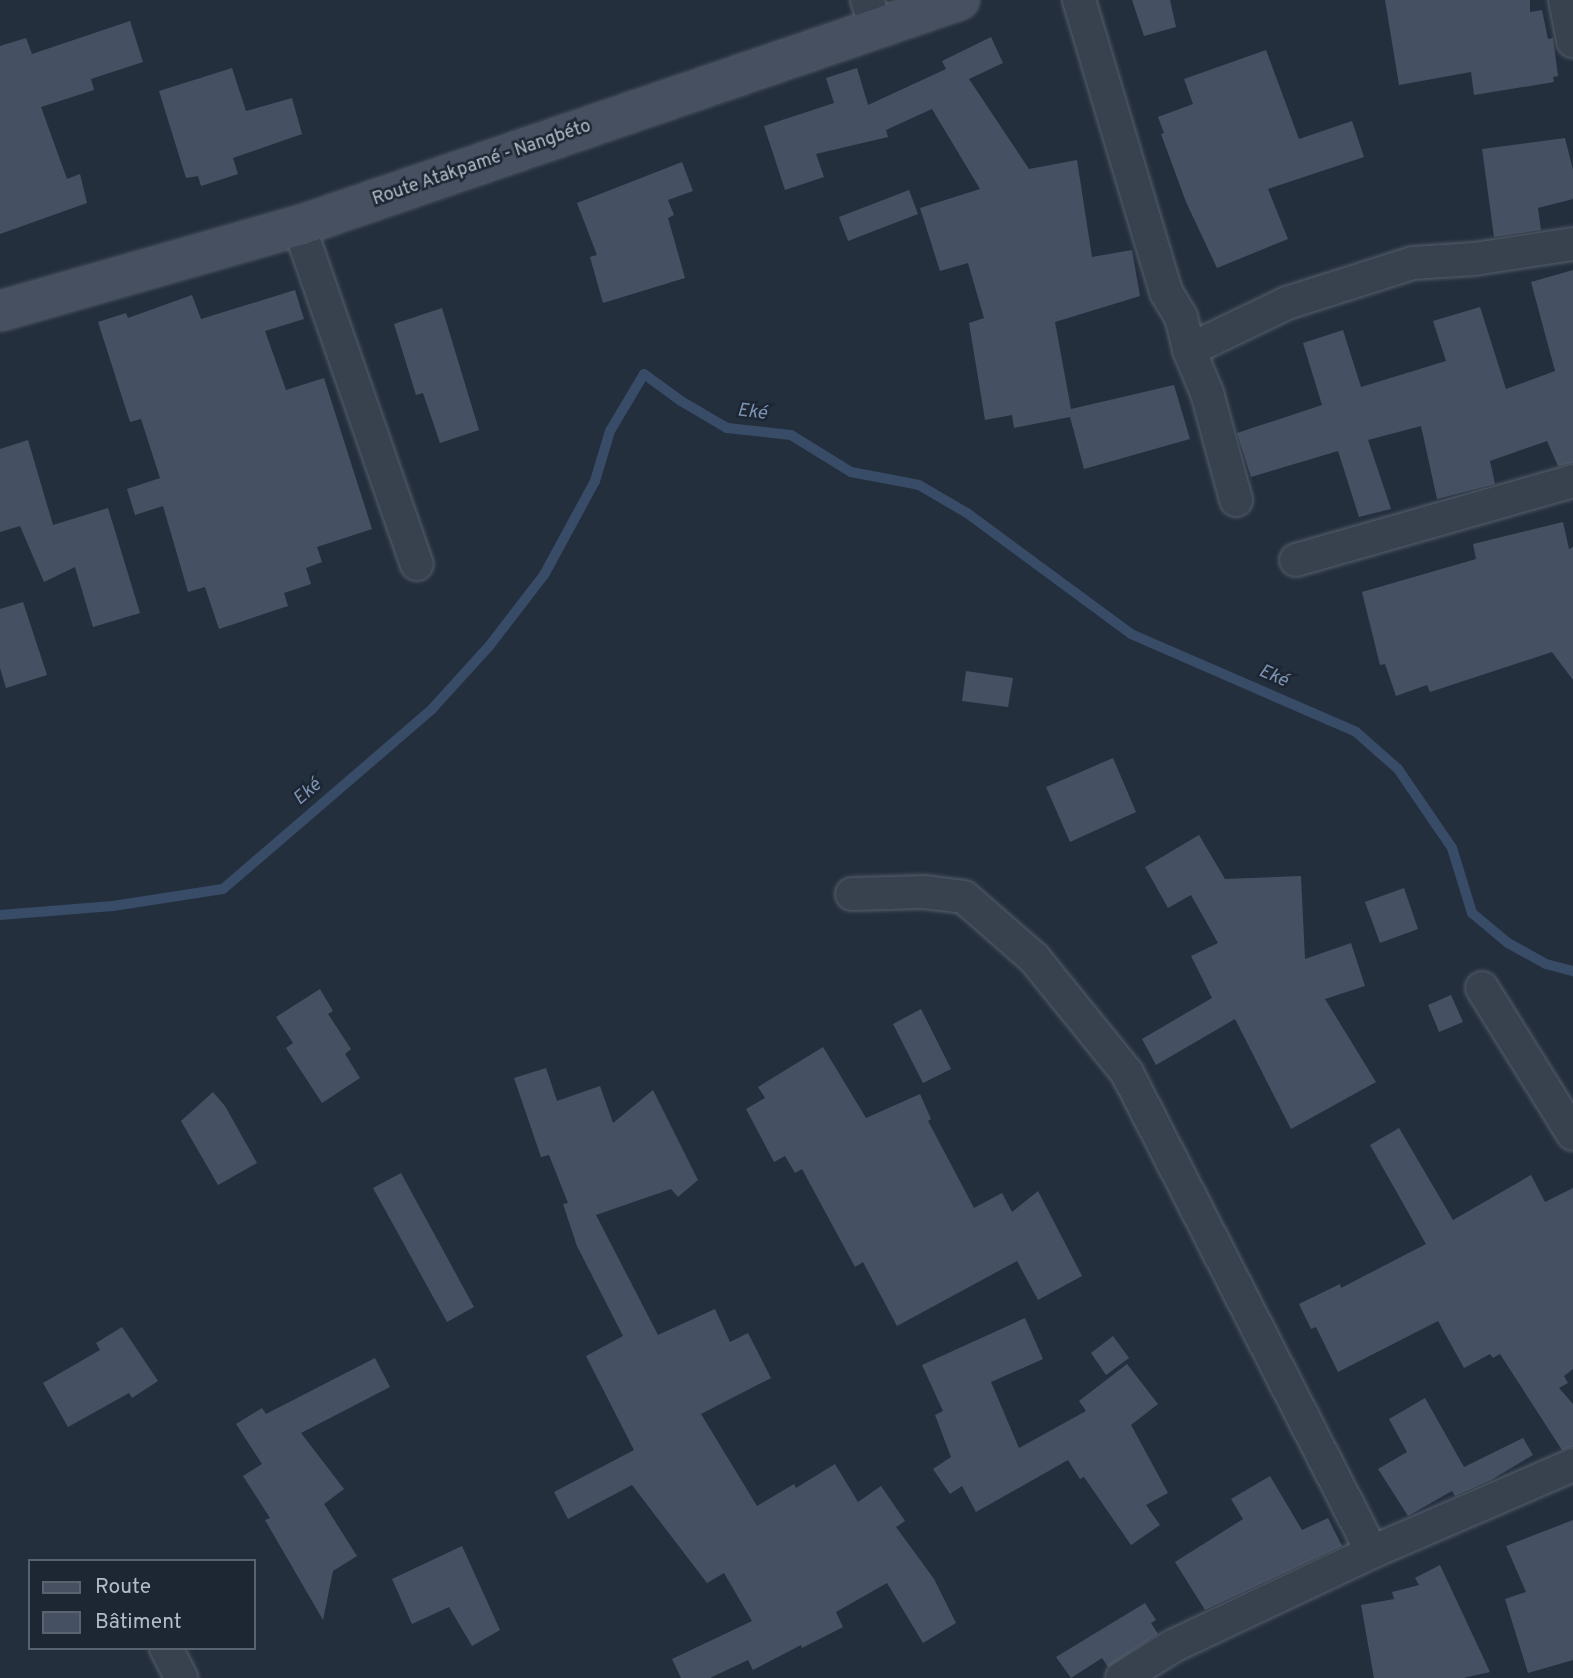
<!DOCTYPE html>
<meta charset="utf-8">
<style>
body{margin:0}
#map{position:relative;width:1573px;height:1678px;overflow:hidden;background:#242f3e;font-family:Overpass,sans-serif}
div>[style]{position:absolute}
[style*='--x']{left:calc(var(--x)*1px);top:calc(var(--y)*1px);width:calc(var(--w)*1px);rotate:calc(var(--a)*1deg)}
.stream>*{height:10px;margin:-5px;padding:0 5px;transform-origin:5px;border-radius:5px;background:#394c67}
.building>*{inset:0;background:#455162}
.roads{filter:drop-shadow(0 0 2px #565f6c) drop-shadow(0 0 2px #565f6c)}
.minor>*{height:32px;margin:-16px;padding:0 16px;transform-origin:16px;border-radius:16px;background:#38414e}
.secondary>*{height:38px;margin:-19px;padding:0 19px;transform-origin:19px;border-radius:19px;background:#465061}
span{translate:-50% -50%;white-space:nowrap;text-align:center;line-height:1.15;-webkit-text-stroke:5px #1d2633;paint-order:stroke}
.street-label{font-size:18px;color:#b4bcc9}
.water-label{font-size:19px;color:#7c92b1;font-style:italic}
.legend{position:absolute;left:28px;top:1559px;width:228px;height:91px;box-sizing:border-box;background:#1d2633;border:2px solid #59626f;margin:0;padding:9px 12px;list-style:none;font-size:21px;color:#b4bcc9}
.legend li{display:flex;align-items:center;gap:14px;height:35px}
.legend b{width:35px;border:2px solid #59626f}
</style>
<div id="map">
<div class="stream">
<div style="--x:0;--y:915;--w:113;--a:-4.6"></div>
<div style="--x:113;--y:906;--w:111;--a:-8.8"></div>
<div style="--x:223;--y:889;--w:276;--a:-40.7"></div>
<div style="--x:432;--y:709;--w:86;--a:-47.8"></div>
<div style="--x:490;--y:645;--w:88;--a:-52.4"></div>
<div style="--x:544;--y:575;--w:107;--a:-61.5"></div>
<div style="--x:595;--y:481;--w:52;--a:-73.3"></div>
<div style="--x:610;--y:431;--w:66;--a:-59.2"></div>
<div style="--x:644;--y:374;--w:46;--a:36.1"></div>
<div style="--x:681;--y:401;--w:53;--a:30.4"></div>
<div style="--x:727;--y:428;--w:64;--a:6.2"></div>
<div style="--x:791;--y:435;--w:70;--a:31.7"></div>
<div style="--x:851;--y:472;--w:69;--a:10.8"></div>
<div style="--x:919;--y:485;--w:56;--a:30.3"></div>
<div style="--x:967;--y:513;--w:204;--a:36.4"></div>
<div style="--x:1131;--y:634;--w:245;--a:23.5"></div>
<div style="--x:1356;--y:732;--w:56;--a:41.4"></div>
<div style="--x:1398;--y:769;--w:96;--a:55.6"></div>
<div style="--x:1452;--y:848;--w:68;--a:72.9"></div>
<div style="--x:1472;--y:913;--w:47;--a:39.8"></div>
<div style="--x:1508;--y:943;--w:43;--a:28.9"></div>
<div style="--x:1546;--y:964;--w:28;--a:15"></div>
</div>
<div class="building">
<div style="clip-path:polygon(1132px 0,1170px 0,1176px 27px,1144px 36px)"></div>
<div style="clip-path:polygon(1385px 0,1530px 0,1530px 12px,1542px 10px,1548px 39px,1553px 38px,1558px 76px,1553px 77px,1554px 82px,1474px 95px,1471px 72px,1399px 85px)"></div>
<div style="clip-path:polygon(130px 21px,143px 62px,91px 79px,94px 90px,41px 107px,67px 179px,80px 174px,87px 203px,0 234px,0 46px,26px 38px,32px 54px)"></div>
<div style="clip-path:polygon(991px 37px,1003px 63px,969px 79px,1029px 169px,1077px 160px,1092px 257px,1132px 250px,1140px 296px,1055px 322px,1071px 409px,1174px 385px,1190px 439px,1084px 469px,1070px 417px,1014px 428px,1012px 415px,985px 420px,969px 323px,984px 318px,968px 263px,940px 271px,920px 208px,980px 189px,932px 109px,886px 130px,888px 137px,816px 154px,824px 177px,785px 190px,764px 126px,834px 103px,826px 78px,857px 68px,868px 105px,946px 69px,942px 61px)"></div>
<div style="clip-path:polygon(1266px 50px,1299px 139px,1352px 121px,1364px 157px,1268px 189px,1288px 239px,1217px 268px,1186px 202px,1161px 134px,1164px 133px,1158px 117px,1193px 104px,1184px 79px)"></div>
<div style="clip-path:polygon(232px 68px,246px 111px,292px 98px,302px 134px,233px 158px,238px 174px,201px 186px,198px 176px,186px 178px,159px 91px)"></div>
<div style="clip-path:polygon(1565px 138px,1573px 170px,1573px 199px,1538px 208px,1541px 230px,1494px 237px,1482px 149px)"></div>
<div style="clip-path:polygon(682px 162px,693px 191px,668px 200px,674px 215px,668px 218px,685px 278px,603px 303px,590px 257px,597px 255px,577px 203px)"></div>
<div style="clip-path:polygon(909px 190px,918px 214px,848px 241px,839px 217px)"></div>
<div style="clip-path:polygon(1573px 270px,1573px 463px,1558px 466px,1547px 441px,1490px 461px,1495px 484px,1437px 499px,1421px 426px,1368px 440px,1391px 509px,1359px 517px,1338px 451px,1251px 477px,1237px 433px,1322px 405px,1303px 343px,1343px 330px,1361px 387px,1446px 361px,1433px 321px,1480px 307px,1506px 389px,1555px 371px,1531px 282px)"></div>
<div style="clip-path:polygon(295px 290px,304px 319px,265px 331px,286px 390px,324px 378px,372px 529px,317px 547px,322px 562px,306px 568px,311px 584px,284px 593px,288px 606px,219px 629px,205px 587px,188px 592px,163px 506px,135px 515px,127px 489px,160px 478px,141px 419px,130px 422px,98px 322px,126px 313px,128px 318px,192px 295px,201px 319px)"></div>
<div style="clip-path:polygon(442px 308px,479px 430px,440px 443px,423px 393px,416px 395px,394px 324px)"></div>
<div style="clip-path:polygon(28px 440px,53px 525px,108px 508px,140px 613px,93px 627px,75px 567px,44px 582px,20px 526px,0 532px,0 449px)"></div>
<div style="clip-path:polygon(1563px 522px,1569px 549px,1573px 547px,1573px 680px,1552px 652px,1430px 692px,1427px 685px,1396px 696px,1385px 664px,1380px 665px,1362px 592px,1476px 559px,1473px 544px)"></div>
<div style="clip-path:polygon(23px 602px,47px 675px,6px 688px,0 668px,0 609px)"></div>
<div style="clip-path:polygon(966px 671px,1013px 678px,1008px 707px,962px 701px)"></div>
<div style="clip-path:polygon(1113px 758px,1136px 812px,1070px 842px,1046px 787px)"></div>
<div style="clip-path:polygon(1199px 835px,1225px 879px,1301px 876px,1305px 959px,1351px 943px,1365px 986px,1325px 999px,1376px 1082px,1291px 1129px,1235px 1019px,1156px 1065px,1142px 1039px,1212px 998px,1191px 956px,1218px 943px,1191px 895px,1168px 908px,1145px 867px)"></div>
<div style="clip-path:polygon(1404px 888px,1418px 929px,1380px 943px,1365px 902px)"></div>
<div style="clip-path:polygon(320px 989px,333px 1011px,328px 1014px,351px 1049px,345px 1054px,360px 1078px,322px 1103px,286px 1048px,293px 1043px,276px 1017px)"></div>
<div style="clip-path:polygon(1451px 995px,1463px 1022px,1439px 1032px,1428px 1005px)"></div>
<div style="clip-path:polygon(921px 1009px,951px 1069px,923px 1083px,893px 1024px)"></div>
<div style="clip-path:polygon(823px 1047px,866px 1118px,920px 1094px,931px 1119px,928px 1121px,974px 1208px,1002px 1193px,1012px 1212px,1038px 1191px,1082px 1276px,1038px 1300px,1017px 1261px,897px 1326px,863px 1262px,855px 1267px,802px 1169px,795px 1173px,785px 1156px,774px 1162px,746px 1109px,765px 1098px,758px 1087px)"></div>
<div style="clip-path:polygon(546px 1068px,557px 1101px,600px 1086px,613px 1123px,653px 1090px,698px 1180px,678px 1197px,671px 1189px,596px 1215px,658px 1335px,715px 1309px,730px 1342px,748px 1333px,771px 1378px,701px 1414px,757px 1506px,794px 1484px,796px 1488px,835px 1464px,858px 1502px,881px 1486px,905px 1521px,896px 1527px,934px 1579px,956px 1623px,923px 1643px,887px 1583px,836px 1612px,843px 1627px,802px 1648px,801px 1645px,753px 1670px,748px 1660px,710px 1678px,681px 1678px,672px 1659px,752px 1621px,724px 1573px,707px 1583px,632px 1485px,568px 1519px,554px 1492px,634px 1450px,586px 1356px,623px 1336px,577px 1246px,563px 1204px,568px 1203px,549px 1155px,541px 1157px,514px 1078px)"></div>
<div style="clip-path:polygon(213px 1092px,225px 1106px,257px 1163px,218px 1185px,181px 1121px)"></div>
<div style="clip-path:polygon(1399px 1128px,1453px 1220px,1531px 1175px,1545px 1202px,1573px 1188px,1573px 1369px,1564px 1376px,1568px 1383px,1559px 1388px,1573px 1404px,1573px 1447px,1562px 1450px,1500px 1354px,1493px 1358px,1490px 1354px,1464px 1368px,1438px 1321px,1338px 1372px,1316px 1327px,1311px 1329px,1299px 1304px,1340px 1284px,1341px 1288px,1426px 1244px,1370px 1145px)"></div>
<div style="clip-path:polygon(401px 1173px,474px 1307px,447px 1322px,373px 1188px)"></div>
<div style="clip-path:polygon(1025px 1318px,1043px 1359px,991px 1382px,1019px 1448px,1086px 1411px,1079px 1401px,1127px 1364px,1158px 1404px,1131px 1425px,1168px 1493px,1146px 1505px,1160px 1525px,1131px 1545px,1084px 1477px,1080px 1479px,1068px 1460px,976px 1512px,962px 1486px,950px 1494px,933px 1469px,951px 1457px,935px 1415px,943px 1411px,922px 1365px)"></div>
<div style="clip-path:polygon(122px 1327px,158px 1381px,132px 1398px,129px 1393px,68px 1427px,43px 1383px,100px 1350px,96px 1343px)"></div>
<div style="clip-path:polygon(1113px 1336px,1129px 1358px,1106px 1375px,1091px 1353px)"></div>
<div style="clip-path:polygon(375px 1358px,390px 1387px,301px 1433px,344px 1489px,324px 1504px,357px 1556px,333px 1571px,323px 1620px,265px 1520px,270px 1518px,243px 1476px,262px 1464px,236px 1424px,262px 1408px,266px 1414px)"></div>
<div style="clip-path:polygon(1425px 1398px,1464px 1467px,1523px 1438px,1533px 1455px,1491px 1480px,1455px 1496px,1452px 1491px,1408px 1516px,1378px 1469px,1407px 1452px,1389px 1419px)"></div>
<div style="clip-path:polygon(1270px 1476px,1302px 1530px,1328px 1518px,1342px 1546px,1205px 1610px,1175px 1562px,1243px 1519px,1231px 1499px)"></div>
<div style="clip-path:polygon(1573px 1520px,1573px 1660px,1528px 1673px,1505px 1599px,1526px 1592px,1506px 1546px)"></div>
<div style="clip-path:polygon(462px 1546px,500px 1630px,472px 1646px,449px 1607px,412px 1624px,392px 1579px)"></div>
<div style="clip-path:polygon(1440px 1565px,1490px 1672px,1463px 1678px,1374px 1678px,1361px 1605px,1394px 1599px,1392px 1592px,1419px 1585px,1415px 1578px)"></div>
<div style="clip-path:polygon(1145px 1603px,1156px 1620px,1151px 1623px,1158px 1634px,1108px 1667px,1102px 1658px,1071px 1678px,1056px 1657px)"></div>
</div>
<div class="roads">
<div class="minor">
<div style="--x:867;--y:0;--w:30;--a:70"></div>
<div style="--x:1079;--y:0;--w:305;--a:73.4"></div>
<div style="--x:1166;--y:292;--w:29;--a:59"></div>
<div style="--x:1181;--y:317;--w:34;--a:76"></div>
<div style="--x:1189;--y:350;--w:47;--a:67.3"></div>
<div style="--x:1207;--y:393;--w:111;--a:74.8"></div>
<div style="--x:1565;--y:0;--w:42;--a:79"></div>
<div style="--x:299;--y:226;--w:358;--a:70.8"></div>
<div style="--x:1189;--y:350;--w:109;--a:-25.6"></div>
<div style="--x:1287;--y:303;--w:132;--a:-17.6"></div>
<div style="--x:1413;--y:263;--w:61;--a:-3.8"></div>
<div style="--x:1474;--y:259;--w:100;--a:-8.6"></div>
<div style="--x:1296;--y:560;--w:288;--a:-15.9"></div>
<div style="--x:852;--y:894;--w:72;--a:-1.6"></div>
<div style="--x:924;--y:892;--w:40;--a:7.1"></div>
<div style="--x:964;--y:897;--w:93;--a:41.1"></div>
<div style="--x:1034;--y:958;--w:148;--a:51"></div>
<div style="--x:1127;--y:1073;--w:538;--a:62.91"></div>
<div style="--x:1482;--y:988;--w:172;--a:58.1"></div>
<div style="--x:166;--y:1648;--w:34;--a:63"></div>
<div style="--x:1122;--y:1678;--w:60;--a:-32.1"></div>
<div style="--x:1173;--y:1646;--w:220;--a:-25.3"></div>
<div style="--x:1372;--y:1552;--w:219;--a:-23.4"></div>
</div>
<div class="secondary">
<div style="--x:0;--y:311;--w:311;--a:-15.9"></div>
<div style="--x:299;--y:226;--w:698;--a:-18.9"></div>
</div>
</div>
<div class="street-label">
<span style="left:482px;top:164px;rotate:-19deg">Route Atakpamé - Nangbéto</span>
</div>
<div class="water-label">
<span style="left:752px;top:413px;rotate:7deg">Eké</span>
<span style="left:1273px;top:677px;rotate:24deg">Eké</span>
<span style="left:308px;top:793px;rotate:-41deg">Eké</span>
</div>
<ul class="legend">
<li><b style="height:9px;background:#465061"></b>Route</li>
<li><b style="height:19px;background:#455162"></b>Bâtiment</li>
</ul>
</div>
